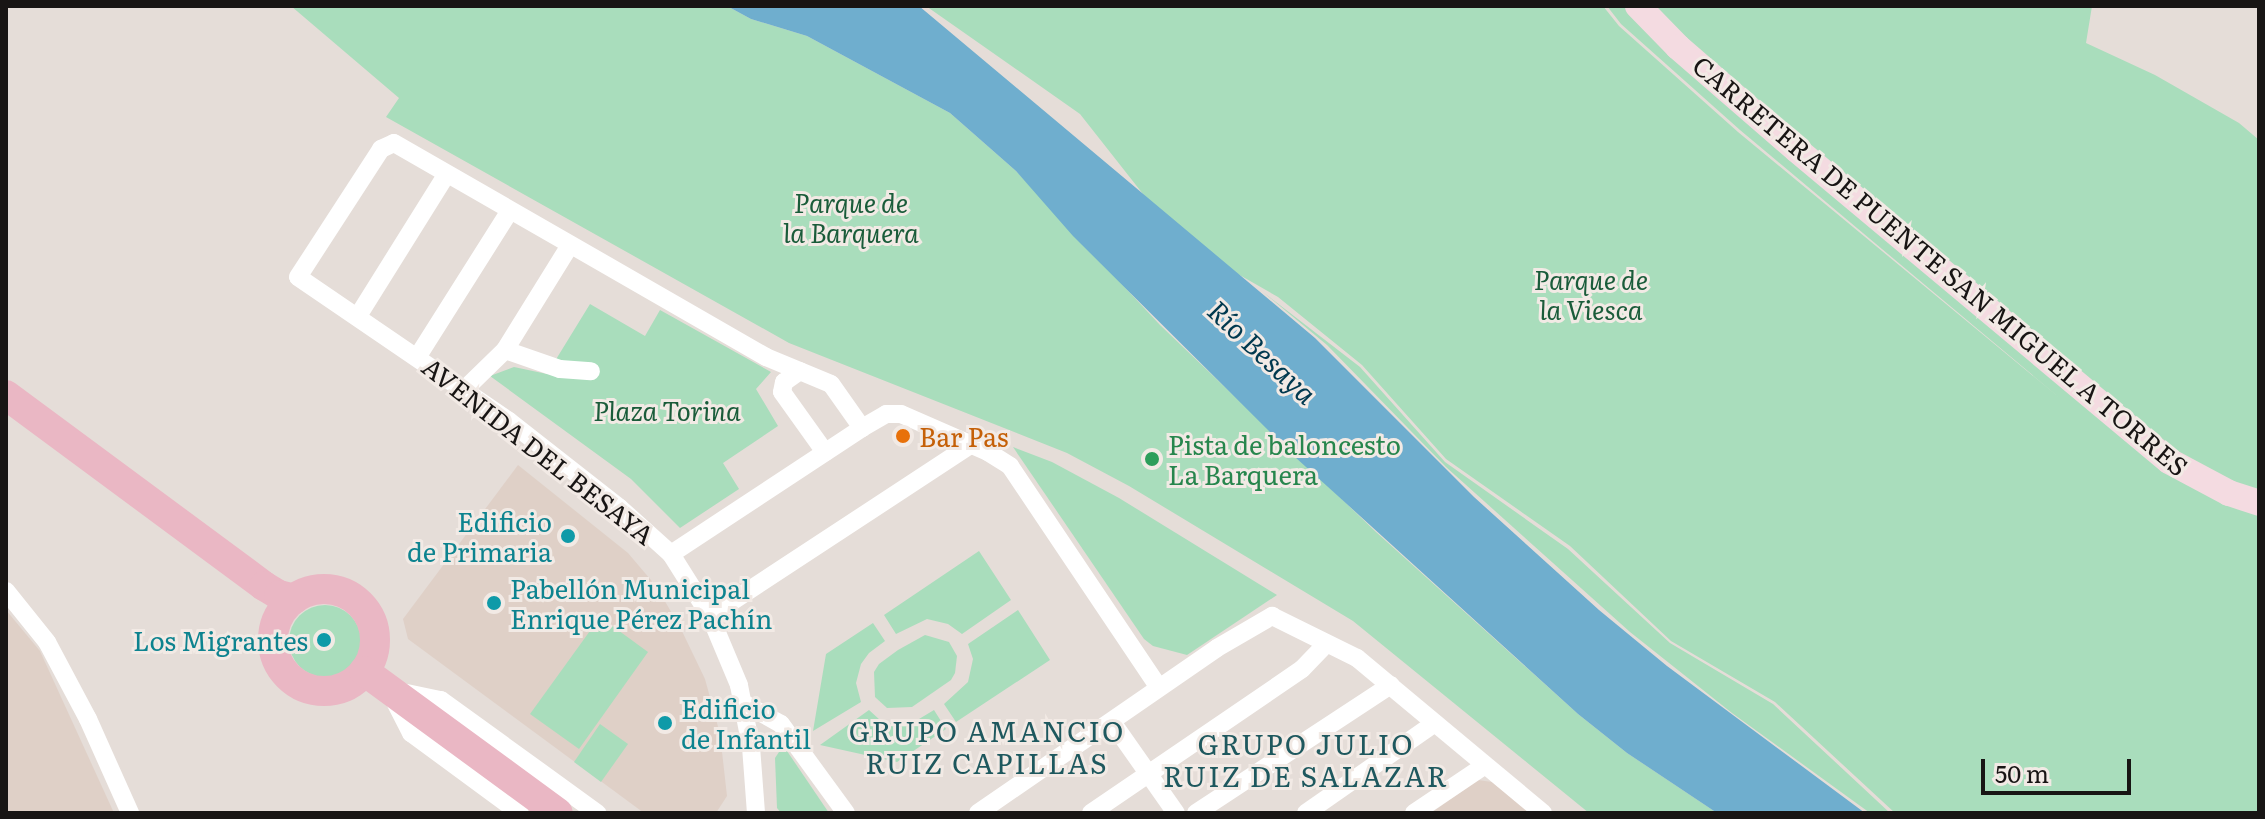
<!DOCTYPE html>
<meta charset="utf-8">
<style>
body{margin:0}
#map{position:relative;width:2265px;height:819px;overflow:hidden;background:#e5ddd8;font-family:Literata,serif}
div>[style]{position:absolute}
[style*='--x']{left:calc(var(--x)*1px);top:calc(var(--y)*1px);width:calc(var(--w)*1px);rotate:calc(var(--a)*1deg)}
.built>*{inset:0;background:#dfd0c7}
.green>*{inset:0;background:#a9ddbc}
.round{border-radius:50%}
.water>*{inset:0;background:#6faece}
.street>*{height:18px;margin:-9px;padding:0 9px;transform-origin:9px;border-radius:9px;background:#fff}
.secondary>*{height:26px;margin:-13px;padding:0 13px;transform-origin:13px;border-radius:13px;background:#f4dbe1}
.primary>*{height:30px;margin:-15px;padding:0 15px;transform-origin:15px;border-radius:15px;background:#eab7c4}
.primary>.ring{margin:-15px;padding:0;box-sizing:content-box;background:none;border:30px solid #eab7c4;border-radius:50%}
.dots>*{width:22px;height:22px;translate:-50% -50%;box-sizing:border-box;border:4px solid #f2eae5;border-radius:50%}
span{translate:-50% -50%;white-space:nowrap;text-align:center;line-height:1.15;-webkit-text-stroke:6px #f2eae5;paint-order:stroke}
.park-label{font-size:26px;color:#1a5c3a;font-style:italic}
.street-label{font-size:26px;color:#181514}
.food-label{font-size:26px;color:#c56008}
.left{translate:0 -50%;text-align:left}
.leisure-label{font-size:26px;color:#27864d}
.culture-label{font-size:26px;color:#0d838f}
.right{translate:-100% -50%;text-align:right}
.water-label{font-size:28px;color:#00394f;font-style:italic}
.neighbourhood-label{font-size:28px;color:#1e585e;letter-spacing:2px}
.frame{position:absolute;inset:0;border:8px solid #181514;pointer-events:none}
.scale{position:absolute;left:1981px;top:759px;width:150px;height:36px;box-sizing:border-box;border:4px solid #181514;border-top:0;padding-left:10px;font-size:24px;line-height:28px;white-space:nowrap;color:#181514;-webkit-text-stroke:6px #f2eae5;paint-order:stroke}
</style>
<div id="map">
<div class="built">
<div style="clip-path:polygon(518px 465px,628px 553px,656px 586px,680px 627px,705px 679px,720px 734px,727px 796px,716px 813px,644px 813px,408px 639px,403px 619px)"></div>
<div style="clip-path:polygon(6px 610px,40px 651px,114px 813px,6px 813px)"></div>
<div style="clip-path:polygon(1478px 780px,1492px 782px,1530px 813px,1431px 813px)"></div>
</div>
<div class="green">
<div style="clip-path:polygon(291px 6px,727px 6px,751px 19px,807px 36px,950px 113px,1016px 171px,1160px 325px,1376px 532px,1578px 714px,1627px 753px,1717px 813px,1589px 813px,1353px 621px,1129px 486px,1067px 453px,789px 343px,386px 117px,399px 98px)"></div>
<div style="clip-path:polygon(926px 6px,1603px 6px,1619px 26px,1738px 132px,2061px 399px,1740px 130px,1621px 24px,1607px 6px,2092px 6px,2086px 43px,2155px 75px,2239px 123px,2259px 140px,2259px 813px,1895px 813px,1775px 702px,1671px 641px,1570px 546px,1446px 459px,1362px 365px,1278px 297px,1180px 241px,1080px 114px)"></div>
<div style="clip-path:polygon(1263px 292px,1360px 367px,1445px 462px,1568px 549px,1670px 643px,1773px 704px,1890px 813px,1870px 813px,1732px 713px,1630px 632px,1446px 467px,1327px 345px)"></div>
<div style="clip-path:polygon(590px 304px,645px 336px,660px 310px,771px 372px,756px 389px,778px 426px,723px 463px,739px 489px,680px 528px,631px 479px,490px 376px,514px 367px,547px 374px)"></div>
<div style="clip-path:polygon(1013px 447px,1052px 462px,1119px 498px,1277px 595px,1187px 655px,1153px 646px,1144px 639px)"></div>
<div style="clip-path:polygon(979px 551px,1011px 600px,962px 634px,948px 624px,927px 619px,896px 634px,884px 615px)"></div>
<div class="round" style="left:289px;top:605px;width:72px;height:72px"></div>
<div style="clip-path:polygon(1018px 610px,1050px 660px,956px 722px,944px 704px,968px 682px,973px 659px,968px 644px)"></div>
<div style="clip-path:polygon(600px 617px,648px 652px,579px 749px,530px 714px)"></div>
<div style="clip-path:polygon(873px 623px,885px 641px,869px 653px,861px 664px,856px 683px,861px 702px,813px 731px,826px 654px)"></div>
<div style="clip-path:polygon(925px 635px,949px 642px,957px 656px,955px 673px,951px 680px,912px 707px,887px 708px,875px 697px,874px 672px,879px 664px,898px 650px)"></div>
<div style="clip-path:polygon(869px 710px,880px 720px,879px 726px,886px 728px,888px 723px,914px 722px,934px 710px,946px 729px,897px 762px,820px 745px)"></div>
<div style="clip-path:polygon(600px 724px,628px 744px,601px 782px,574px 762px)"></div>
<div style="clip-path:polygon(781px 749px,787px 751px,829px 813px,781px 813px,777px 808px,775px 758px)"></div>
</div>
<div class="water">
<div style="clip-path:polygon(727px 6px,919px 6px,1315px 338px,1474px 497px,1599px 610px,1667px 666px,1865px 813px,1717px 813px,1627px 753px,1578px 714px,1295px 457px,1073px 236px,1016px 171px,950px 113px,807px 36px,751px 19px)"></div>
</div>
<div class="street">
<div style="--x:358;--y:316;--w:166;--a:-58"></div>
<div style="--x:505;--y:350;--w:58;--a:19.1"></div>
<div style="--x:560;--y:369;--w:31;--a:4"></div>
<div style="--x:418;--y:356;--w:170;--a:-57.7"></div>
<div style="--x:800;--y:371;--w:19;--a:145"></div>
<div style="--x:784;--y:382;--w:10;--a:101"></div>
<div style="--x:782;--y:392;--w:74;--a:54.4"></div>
<div style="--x:465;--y:389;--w:56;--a:-44.3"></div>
<div style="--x:505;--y:350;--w:123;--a:-58.2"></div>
<div style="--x:671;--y:554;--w:229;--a:-33.4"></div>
<div style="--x:862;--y:428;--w:28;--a:-30"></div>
<div style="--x:886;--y:414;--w:15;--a:0"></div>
<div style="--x:901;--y:414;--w:95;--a:23.6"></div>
<div style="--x:988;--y:452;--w:26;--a:32"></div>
<div style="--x:1010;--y:466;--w:267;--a:56.1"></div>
<div style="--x:6;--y:591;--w:65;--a:51.2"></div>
<div style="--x:47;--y:642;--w:87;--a:62"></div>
<div style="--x:88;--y:719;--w:103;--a:65.9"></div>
<div style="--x:710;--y:616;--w:311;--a:-33.3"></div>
<div style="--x:402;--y:692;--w:40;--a:12"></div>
<div style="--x:441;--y:700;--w:193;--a:35.9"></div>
<div style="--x:392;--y:696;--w:42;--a:62.8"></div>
<div style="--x:411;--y:733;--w:135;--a:36.3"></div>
<div style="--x:743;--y:703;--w:43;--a:28.9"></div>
<div style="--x:781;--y:724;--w:110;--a:53.9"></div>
<div style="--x:1112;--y:722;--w:111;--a:54.9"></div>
<div style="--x:756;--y:813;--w:66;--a:-94.3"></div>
<div style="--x:751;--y:747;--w:63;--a:-101"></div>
<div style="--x:739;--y:685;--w:75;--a:-112.8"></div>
<div style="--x:710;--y:616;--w:73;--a:-122.2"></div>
<div style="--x:671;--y:554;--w:69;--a:-138"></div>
<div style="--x:620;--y:508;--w:141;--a:-141.9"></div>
<div style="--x:509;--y:421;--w:255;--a:-145.7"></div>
<div style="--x:298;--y:277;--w:153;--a:-57"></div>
<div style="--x:381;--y:149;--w:14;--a:-25"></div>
<div style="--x:394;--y:143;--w:429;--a:29.9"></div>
<div style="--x:766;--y:357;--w:70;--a:22.6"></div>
<div style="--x:831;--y:384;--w:54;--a:54.8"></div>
<div style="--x:978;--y:813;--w:290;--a:-34.6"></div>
<div style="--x:1217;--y:648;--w:64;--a:-30.2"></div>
<div style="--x:1272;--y:616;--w:95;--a:26.3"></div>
<div style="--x:1357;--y:658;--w:242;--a:39.8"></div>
<div style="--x:1091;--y:813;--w:255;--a:-34.3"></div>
<div style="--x:1302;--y:669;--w:35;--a:-46"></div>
<div style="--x:1196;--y:813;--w:233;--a:-33.3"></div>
<div style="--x:1306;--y:813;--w:157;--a:-34.9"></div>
<div style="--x:1414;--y:813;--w:84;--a:-33.9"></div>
</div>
<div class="secondary">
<div style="--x:1638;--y:6;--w:57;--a:45.7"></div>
<div style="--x:1678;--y:47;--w:157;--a:40.9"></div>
<div style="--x:1797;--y:150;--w:485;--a:39.9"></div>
<div style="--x:2169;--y:461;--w:68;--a:28.1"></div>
<div style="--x:2229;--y:493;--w:32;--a:18"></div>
</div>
<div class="primary">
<div style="--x:6;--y:395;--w:321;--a:36.5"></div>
<div style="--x:264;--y:586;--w:17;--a:31"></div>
<div style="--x:279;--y:595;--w:16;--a:14"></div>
<div class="ring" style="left:273px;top:589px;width:72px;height:72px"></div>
<div style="--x:364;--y:671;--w:240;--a:36.2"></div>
</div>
<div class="dots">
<div style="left:903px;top:436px;background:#e8710a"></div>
<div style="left:1152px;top:459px;background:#2e9e5b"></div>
<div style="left:568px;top:536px;background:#0f9aa8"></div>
<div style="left:494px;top:603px;background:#0f9aa8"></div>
<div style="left:324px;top:640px;background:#0f9aa8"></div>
<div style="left:665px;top:723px;background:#0f9aa8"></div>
</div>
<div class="park-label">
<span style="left:851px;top:217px">Parque de<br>la Barquera</span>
<span style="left:1591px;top:294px">Parque de<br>la Viesca</span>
<span style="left:667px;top:410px">Plaza Torina</span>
</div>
<div class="street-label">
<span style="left:1941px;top:265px;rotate:40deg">CARRETERA DE PUENTE SAN MIGUEL A TORRES</span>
<span style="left:539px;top:450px;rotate:38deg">AVENIDA DEL BESAYA</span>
</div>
<div class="food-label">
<span class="left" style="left:919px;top:436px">Bar Pas</span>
</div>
<div class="leisure-label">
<span class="left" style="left:1168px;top:459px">Pista de baloncesto<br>La Barquera</span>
</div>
<div class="culture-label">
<span class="right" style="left:552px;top:536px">Edificio<br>de Primaria</span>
<span class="left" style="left:510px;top:603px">Pabellón Municipal<br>Enrique Pérez Pachín</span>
<span class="right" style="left:308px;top:640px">Los Migrantes</span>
<span class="left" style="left:681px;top:723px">Edificio<br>de Infantil</span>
</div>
<div class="water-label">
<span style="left:1263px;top:351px;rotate:43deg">Río Besaya</span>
</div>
<div class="neighbourhood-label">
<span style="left:987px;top:746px">GRUPO AMANCIO<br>RUIZ CAPILLAS</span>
<span style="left:1306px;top:759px">GRUPO JULIO<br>RUIZ DE SALAZAR</span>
</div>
<div class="frame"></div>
<div class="scale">50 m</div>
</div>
